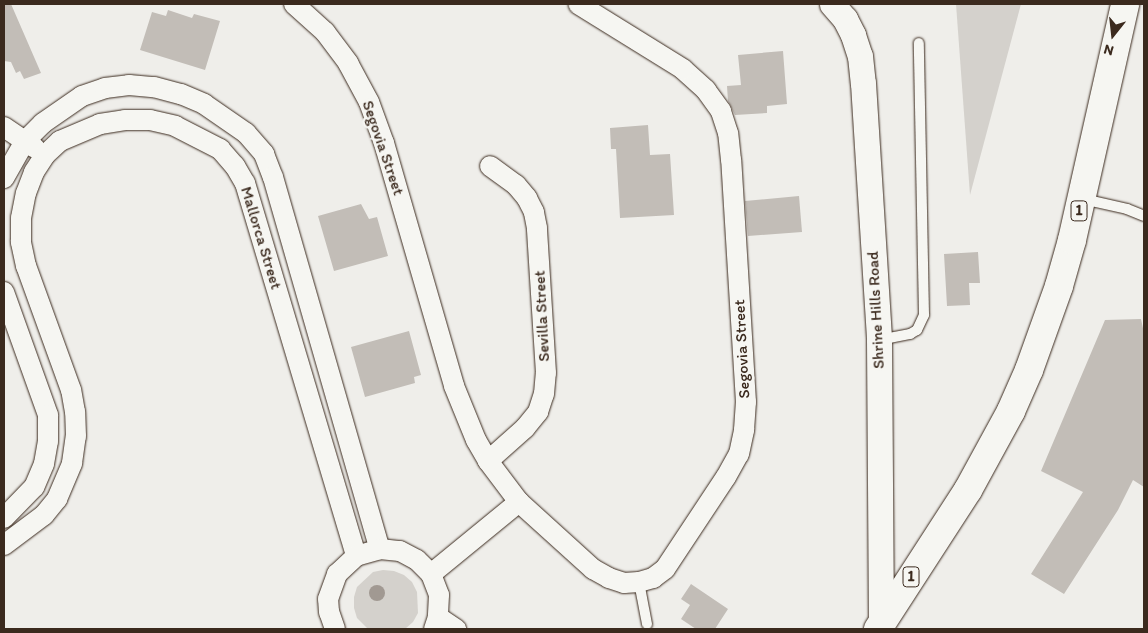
<!DOCTYPE html>
<style>
body{margin:0}
#map{position:relative;width:1148px;height:633px;overflow:hidden;background:#efeeea;font-family:Itim,sans-serif}
div>[style]{position:absolute}
[style*='--x']{left:calc(var(--x)*1px);top:calc(var(--y)*1px);width:calc(var(--w)*1px);rotate:calc(var(--a)*1deg)}
.green>*{inset:0;background:#d4d1cc}
.building>*{inset:0;background:#c2bdb7}
.roads{filter:drop-shadow(0 0 1px #3b2a1e) drop-shadow(0 0 1px #3b2a1e)}
.service>*{height:10px;margin:-5px;padding:0 5px;transform-origin:5px;border-radius:5px;background:#f6f6f2}
.minor>*{height:20px;margin:-10px;padding:0 10px;transform-origin:10px;border-radius:10px;background:#f6f6f2}
.tertiary>*{height:25px;margin:-12.5px;padding:0 12.5px;transform-origin:12.5px;border-radius:12.5px;background:#f6f6f2}
.trunk>*{height:28px;margin:-14px;padding:0 14px;transform-origin:14px;border-radius:14px;background:#f6f6f2}
.trees>*{width:16px;height:16px;margin:-8px;border-radius:50%;background:#a19992}
span{translate:-50% -50%;white-space:nowrap;text-align:center;line-height:1.15;-webkit-text-stroke:5px #f6f6f2;paint-order:stroke}
.shield-label span{padding:1px 4px;background:#f6f6f2;border:1px solid;border-radius:4px;-webkit-text-stroke-width:0}
.shield-label{font-size:15px;color:#3b2a1e;font-weight:700}
.street-label{font-size:16px;color:#3b2a1e}
.frame{position:absolute;inset:0;border:5px solid #3b2a1e;pointer-events:none}
.north{position:absolute;left:1088px;top:10px;width:50px;height:50px;-webkit-text-stroke:4px #f6f6f2;paint-order:stroke;rotate:196deg;font-size:14px;font-weight:700;line-height:20px;text-align:center;color:#3b2a1e}
.north::after{content:'';display:block;margin:auto;width:18px;height:22px;background:#3b2a1e;clip-path:polygon(50% 0,100% 100%,50% 72%,0 100%)}
</style>
<div id="map">
<div class="green">
<div style="clip-path:polygon(956px 4px,1021px 4px,970px 195px)"></div>
<div style="clip-path:polygon(383px 570px,394px 571px,404px 575px,412px 582px,417px 592px,418px 613px,413px 622px,405px 629px,368px 629px,357px 618px,354px 608px,354px 597px,357px 587px,373px 572px)"></div>
</div>
<div class="building">
<div style="clip-path:polygon(4px 4px,11px 4px,41px 73px,24px 79px,20px 71px,16px 73px,11px 62px,4px 61px)"></div>
<div style="clip-path:polygon(168px 10px,192px 18px,194px 14px,220px 21px,205px 70px,140px 50px,152px 12px,166px 16px)"></div>
<div style="clip-path:polygon(783px 51px,787px 104px,767px 106px,767px 113px,735px 115px,728px 101px,727px 86px,741px 85px,738px 55px)"></div>
<div style="clip-path:polygon(648px 125px,650px 155px,670px 154px,674px 215px,620px 218px,616px 149px,611px 149px,610px 128px)"></div>
<div style="clip-path:polygon(799px 196px,802px 232px,748px 236px,745px 201px)"></div>
<div style="clip-path:polygon(361px 204px,369px 219px,377px 217px,388px 256px,334px 271px,318px 216px)"></div>
<div style="clip-path:polygon(978px 252px,980px 283px,969px 283px,970px 305px,947px 306px,944px 254px)"></div>
<div style="clip-path:polygon(1141px 319px,1144px 333px,1144px 487px,1133px 480px,1118px 510px,1064px 594px,1031px 574px,1083px 492px,1041px 471px,1105px 320px)"></div>
<div style="clip-path:polygon(409px 331px,421px 375px,414px 377px,415px 383px,365px 397px,351px 347px)"></div>
<div style="clip-path:polygon(691px 584px,728px 609px,715px 629px,696px 629px,681px 619px,690px 605px,681px 599px)"></div>
</div>
<div class="roads">
<div class="service">
<div style="--x:1083;--y:199;--w:45;--a:12.8"></div>
<div style="--x:1127;--y:209;--w:18;--a:22"></div>
<div style="--x:879;--y:340;--w:32;--a:-11"></div>
<div style="--x:910;--y:334;--w:8;--a:-30"></div>
<div style="--x:917;--y:330;--w:17;--a:-65"></div>
<div style="--x:924;--y:315;--w:272;--a:-91.1"></div>
<div style="--x:639;--y:582;--w:43;--a:79.2"></div>
</div>
<div class="minor">
<div style="--x:294;--y:4;--w:42;--a:42.1"></div>
<div style="--x:325;--y:32;--w:39;--a:53"></div>
<div style="--x:348;--y:63;--w:44;--a:61.7"></div>
<div style="--x:369;--y:102;--w:44;--a:69.9"></div>
<div style="--x:384;--y:143;--w:253;--a:73.9"></div>
<div style="--x:454;--y:386;--w:58;--a:67.8"></div>
<div style="--x:476;--y:440;--w:24;--a:60"></div>
<div style="--x:488;--y:461;--w:51;--a:52.9"></div>
<div style="--x:519;--y:502;--w:100;--a:42.2"></div>
<div style="--x:593;--y:569;--w:18;--a:29"></div>
<div style="--x:609;--y:578;--w:16;--a:18"></div>
<div style="--x:624;--y:583;--w:15;--a:-4"></div>
<div style="--x:639;--y:582;--w:15;--a:-16"></div>
<div style="--x:653;--y:578;--w:15;--a:-37"></div>
<div style="--x:665;--y:569;--w:110;--a:-56.5"></div>
<div style="--x:726;--y:477;--w:26;--a:-61"></div>
<div style="--x:739;--y:454;--w:25;--a:-78"></div>
<div style="--x:744;--y:430;--w:28;--a:-86"></div>
<div style="--x:746;--y:402;--w:242;--a:-93.5"></div>
<div style="--x:731;--y:160;--w:27;--a:-96"></div>
<div style="--x:728;--y:133;--w:23;--a:-108"></div>
<div style="--x:721;--y:111;--w:26;--a:-126"></div>
<div style="--x:706;--y:90;--w:31;--a:-138"></div>
<div style="--x:683;--y:69;--w:123;--a:-148.2"></div>
<div style="--x:4;--y:127;--w:37;--a:34"></div>
<div style="--x:4;--y:178;--w:43;--a:-60.4"></div>
<div style="--x:25;--y:141;--w:25;--a:-45"></div>
<div style="--x:43;--y:123;--w:47;--a:-34.7"></div>
<div style="--x:82;--y:96;--w:24;--a:-19"></div>
<div style="--x:105;--y:88;--w:24;--a:-7"></div>
<div style="--x:129;--y:85;--w:25;--a:5"></div>
<div style="--x:154;--y:87;--w:28;--a:15"></div>
<div style="--x:181;--y:94;--w:25;--a:23"></div>
<div style="--x:204;--y:104;--w:51;--a:34.6"></div>
<div style="--x:246;--y:133;--w:28;--a:49"></div>
<div style="--x:264;--y:154;--w:25;--a:69"></div>
<div style="--x:273;--y:177;--w:387;--a:74"></div>
<div style="--x:4;--y:292;--w:131;--a:70.3"></div>
<div style="--x:48;--y:415;--w:26;--a:90"></div>
<div style="--x:48;--y:441;--w:23;--a:100"></div>
<div style="--x:44;--y:464;--w:25;--a:113"></div>
<div style="--x:34;--y:487;--w:43;--a:134.1"></div>
<div style="--x:488;--y:461;--w:50;--a:-41.7"></div>
<div style="--x:525;--y:428;--w:21;--a:-51"></div>
<div style="--x:538;--y:412;--w:19;--a:-72"></div>
<div style="--x:544;--y:394;--w:21;--a:-85"></div>
<div style="--x:546;--y:373;--w:145;--a:-93.6"></div>
<div style="--x:537;--y:228;--w:16;--a:-101"></div>
<div style="--x:534;--y:212;--w:16;--a:-117"></div>
<div style="--x:527;--y:198;--w:17;--a:-130"></div>
<div style="--x:516;--y:185;--w:32;--a:-144"></div>
<div style="--x:4;--y:545;--w:50;--a:-36.9"></div>
<div style="--x:44;--y:515;--w:21;--a:-51"></div>
<div style="--x:57;--y:499;--w:39;--a:-67"></div>
<div style="--x:72;--y:463;--w:27;--a:-82"></div>
<div style="--x:76;--y:436;--w:24;--a:-92"></div>
<div style="--x:75;--y:412;--w:22;--a:-100"></div>
<div style="--x:71;--y:390;--w:132;--a:-109.9"></div>
<div style="--x:26;--y:266;--w:25;--a:-102"></div>
<div style="--x:21;--y:242;--w:24;--a:-90"></div>
<div style="--x:21;--y:218;--w:25;--a:-79"></div>
<div style="--x:26;--y:193;--w:22;--a:-69"></div>
<div style="--x:34;--y:172;--w:20;--a:-57"></div>
<div style="--x:45;--y:155;--w:21;--a:-43"></div>
<div style="--x:60;--y:141;--w:43;--a:-23"></div>
<div style="--x:100;--y:124;--w:25;--a:-9"></div>
<div style="--x:125;--y:120;--w:25;--a:0"></div>
<div style="--x:150;--y:120;--w:26;--a:13"></div>
<div style="--x:175;--y:126;--w:51;--a:27.1"></div>
<div style="--x:220;--y:149;--w:23;--a:49"></div>
<div style="--x:235;--y:166;--w:20;--a:60"></div>
<div style="--x:245;--y:183;--w:389;--a:73.4"></div>
<div style="--x:431;--y:574;--w:114;--a:-39.3"></div>
<div style="--x:438;--y:617;--w:22;--a:34"></div>
<div style="--x:335;--y:629;--w:18;--a:-109"></div>
<div style="--x:329;--y:612;--w:13;--a:-94"></div>
<div style="--x:328;--y:599;--w:27;--a:-70"></div>
<div style="--x:337;--y:574;--w:26;--a:-43"></div>
<div style="--x:356;--y:556;--w:25;--a:-16"></div>
<div style="--x:380;--y:549;--w:20;--a:6"></div>
<div style="--x:400;--y:551;--w:19;--a:28"></div>
<div style="--x:417;--y:560;--w:20;--a:45"></div>
<div style="--x:431;--y:574;--w:22;--a:69"></div>
<div style="--x:439;--y:595;--w:22;--a:93"></div>
<div style="--x:438;--y:617;--w:13;--a:108"></div>
</div>
<div class="tertiary">
<div style="--x:832;--y:4;--w:20;--a:49"></div>
<div style="--x:845;--y:19;--w:18;--a:63"></div>
<div style="--x:853;--y:35;--w:22;--a:72"></div>
<div style="--x:860;--y:56;--w:27;--a:84"></div>
<div style="--x:863;--y:83;--w:257;--a:86.4"></div>
<div style="--x:879;--y:340;--w:289;--a:89.6"></div>
</div>
<div class="trunk">
<div style="--x:878;--y:629;--w:166;--a:-57.1"></div>
<div style="--x:968;--y:490;--w:90;--a:-61.4"></div>
<div style="--x:1011;--y:411;--w:45;--a:-66.3"></div>
<div style="--x:1029;--y:370;--w:89;--a:-70.3"></div>
<div style="--x:1059;--y:286;--w:48;--a:-74.2"></div>
<div style="--x:1072;--y:240;--w:242;--a:-77.3"></div>
</div>
</div>
<div class="trees">
<div style="left:377px;top:593px"></div>
</div>
<div class="shield-label">
<span style="left:1079px;top:211px">1</span>
<span style="left:911px;top:577px">1</span>
</div>
<div class="street-label">
<span style="left:383px;top:148px;rotate:71deg">Segovia Street</span>
<span style="left:261px;top:238px;rotate:73deg">Mallorca Street</span>
<span style="left:876px;top:310px;rotate:-93deg">Shrine Hills Road</span>
<span style="left:542px;top:316px;rotate:-93deg">Sevilla Street</span>
<span style="left:742px;top:349px;rotate:-93deg">Segovia Street</span>
</div>
<div class="frame"></div>
<div class="north">N</div>
</div>
